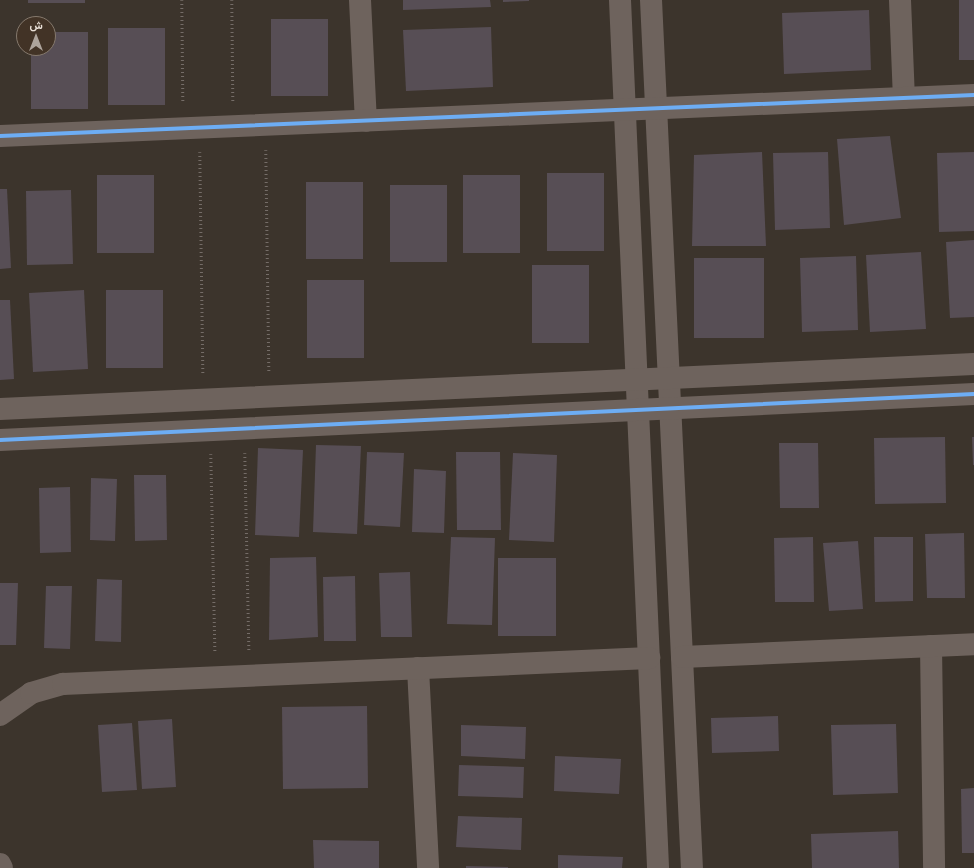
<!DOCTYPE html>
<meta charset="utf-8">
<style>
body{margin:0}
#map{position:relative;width:974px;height:868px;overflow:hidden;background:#3c342c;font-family:"Archivo Narrow",Vazirmatn,sans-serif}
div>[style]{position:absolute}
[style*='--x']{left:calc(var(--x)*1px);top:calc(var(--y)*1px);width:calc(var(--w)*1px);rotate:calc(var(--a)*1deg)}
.building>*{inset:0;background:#574e55}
.path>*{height:2.5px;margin-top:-1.25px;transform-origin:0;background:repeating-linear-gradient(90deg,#756d68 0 1px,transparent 0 4px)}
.minor>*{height:22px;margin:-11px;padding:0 11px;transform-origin:11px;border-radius:11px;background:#6e635d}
.cycleway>*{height:4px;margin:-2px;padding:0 2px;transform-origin:2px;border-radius:2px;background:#6dadf4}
span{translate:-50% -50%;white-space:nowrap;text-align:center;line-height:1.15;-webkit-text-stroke:3px #423326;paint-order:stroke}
.north{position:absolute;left:16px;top:16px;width:40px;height:40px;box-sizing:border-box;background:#423326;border:1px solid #85796d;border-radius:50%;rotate:0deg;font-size:11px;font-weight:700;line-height:16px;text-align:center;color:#eae1d8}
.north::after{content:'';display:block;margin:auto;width:14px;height:18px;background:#ada49c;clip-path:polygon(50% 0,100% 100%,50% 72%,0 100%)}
</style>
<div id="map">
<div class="building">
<div style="clip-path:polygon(28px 0,85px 0,85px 3px,28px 3px)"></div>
<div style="clip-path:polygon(403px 0,490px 0,491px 7px,403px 10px)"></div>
<div style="clip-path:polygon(503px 0,529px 0,529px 1px,503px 2px)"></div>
<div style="clip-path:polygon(959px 0,974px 0,974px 60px,959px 60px)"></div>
<div style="clip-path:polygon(869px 10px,871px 70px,784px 74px,782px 13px)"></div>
<div style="clip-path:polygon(271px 19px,328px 19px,328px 96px,271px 96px)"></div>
<div style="clip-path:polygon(491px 27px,493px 87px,406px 91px,403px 30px)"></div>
<div style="clip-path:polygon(108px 28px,165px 28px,165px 105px,108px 105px)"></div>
<div style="clip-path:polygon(48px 32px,88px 32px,88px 109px,31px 109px,31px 48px,48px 48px)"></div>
<div style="clip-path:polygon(890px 136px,901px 218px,844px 225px,837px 139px)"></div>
<div style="clip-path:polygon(762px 152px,766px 246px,692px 246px,694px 155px)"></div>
<div style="clip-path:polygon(828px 152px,830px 228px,775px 230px,773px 153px)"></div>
<div style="clip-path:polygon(974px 152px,974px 231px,939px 232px,937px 153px)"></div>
<div style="clip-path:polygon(547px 173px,604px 173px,604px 251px,547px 251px)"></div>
<div style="clip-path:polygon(97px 175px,154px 175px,154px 253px,97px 253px)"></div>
<div style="clip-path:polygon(463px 175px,520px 175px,520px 253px,463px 253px)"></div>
<div style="clip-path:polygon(306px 182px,363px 182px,363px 259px,306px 259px)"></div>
<div style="clip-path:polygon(390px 185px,447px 185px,447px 262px,390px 262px)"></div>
<div style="clip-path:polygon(0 189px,7px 189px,11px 268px,0 269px)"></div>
<div style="clip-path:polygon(71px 190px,73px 264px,27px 265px,26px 191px)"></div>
<div style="clip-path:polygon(974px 240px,974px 317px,950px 318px,946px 242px)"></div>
<div style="clip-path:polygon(921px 252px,926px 329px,870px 332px,866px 255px)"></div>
<div style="clip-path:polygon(856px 256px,858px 330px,802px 332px,800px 258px)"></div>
<div style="clip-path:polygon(694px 258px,764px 258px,764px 338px,694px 338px)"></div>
<div style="clip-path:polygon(532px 265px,589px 265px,589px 343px,532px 343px)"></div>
<div style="clip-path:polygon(307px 280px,364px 280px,364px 358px,307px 358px)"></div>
<div style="clip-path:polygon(84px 290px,88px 369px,33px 372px,29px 293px)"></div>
<div style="clip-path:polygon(106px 290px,163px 290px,163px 368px,106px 368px)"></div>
<div style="clip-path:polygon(0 300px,10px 300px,14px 379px,0 380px)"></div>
<div style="clip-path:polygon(945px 437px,946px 503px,875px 504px,874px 438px)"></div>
<div style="clip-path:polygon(972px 437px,974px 437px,974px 465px,973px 465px)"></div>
<div style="clip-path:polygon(779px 443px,818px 443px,819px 508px,780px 508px)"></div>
<div style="clip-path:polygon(316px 445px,361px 446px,357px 534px,313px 532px)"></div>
<div style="clip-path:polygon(258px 448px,303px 450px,299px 537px,255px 535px)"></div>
<div style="clip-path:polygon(367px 452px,404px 453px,400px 527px,364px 525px)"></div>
<div style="clip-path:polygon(456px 452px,500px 452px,501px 530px,457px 530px)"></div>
<div style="clip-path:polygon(513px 453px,557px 455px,554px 542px,509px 540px)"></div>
<div style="clip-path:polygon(414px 469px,446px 471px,444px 533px,412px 532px)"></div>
<div style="clip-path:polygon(134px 475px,166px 475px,167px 540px,135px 541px)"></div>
<div style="clip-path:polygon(91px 478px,117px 479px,115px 541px,90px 540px)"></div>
<div style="clip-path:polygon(70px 487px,71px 552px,40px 553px,39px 488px)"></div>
<div style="clip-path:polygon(964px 533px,965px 598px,927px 598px,925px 534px)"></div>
<div style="clip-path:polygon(451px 537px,495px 538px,492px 625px,447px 624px)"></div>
<div style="clip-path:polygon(813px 537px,814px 602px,775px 602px,774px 538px)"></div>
<div style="clip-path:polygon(874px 537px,913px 537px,913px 601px,875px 602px)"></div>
<div style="clip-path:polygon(858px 541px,863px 609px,829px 611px,823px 543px)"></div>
<div style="clip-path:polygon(316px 557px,318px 637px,269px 640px,270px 558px)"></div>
<div style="clip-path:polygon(498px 558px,556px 558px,556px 636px,498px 636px)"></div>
<div style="clip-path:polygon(410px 572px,412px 637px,381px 637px,379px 573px)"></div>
<div style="clip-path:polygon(355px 576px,356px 641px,324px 641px,323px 577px)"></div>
<div style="clip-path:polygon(97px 579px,122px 580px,121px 642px,95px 641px)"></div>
<div style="clip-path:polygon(0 583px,18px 583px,16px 645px,0 645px)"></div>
<div style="clip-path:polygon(46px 586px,72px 586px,70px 649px,44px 648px)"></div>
<div style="clip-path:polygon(367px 706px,368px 788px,283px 789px,282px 707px)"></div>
<div style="clip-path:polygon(778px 716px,779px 751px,712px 753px,711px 718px)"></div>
<div style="clip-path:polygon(172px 719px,176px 787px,142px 789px,138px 721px)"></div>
<div style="clip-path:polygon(132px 723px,137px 790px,102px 792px,98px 725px)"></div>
<div style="clip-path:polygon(896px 724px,898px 793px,833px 795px,831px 725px)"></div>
<div style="clip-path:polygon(461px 725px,526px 727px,525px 759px,461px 756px)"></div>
<div style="clip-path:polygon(555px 756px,621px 759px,619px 794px,554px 791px)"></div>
<div style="clip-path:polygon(459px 765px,524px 767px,523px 798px,458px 796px)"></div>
<div style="clip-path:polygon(974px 788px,974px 853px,962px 853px,961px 789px)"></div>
<div style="clip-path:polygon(458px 816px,522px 818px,521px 850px,456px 847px)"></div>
<div style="clip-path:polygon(898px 831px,899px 868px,812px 868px,811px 834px)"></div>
<div style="clip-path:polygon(313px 840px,379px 841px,379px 868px,314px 868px)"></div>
<div style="clip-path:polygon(558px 855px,623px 857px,622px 868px,558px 868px)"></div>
<div style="clip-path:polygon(466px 866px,508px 867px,508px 868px,466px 868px)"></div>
</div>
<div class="path">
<div style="--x:182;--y:0;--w:103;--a:89.4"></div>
<div style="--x:232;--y:0;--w:101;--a:89.4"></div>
<div style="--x:266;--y:150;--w:223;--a:89.2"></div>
<div style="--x:200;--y:152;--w:223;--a:89.2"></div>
<div style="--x:245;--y:453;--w:199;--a:88.8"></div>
<div style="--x:211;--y:454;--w:199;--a:88.8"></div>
</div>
<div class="minor">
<div style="--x:360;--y:0;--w:121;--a:87.2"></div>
<div style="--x:620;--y:0;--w:869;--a:87.49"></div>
<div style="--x:651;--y:0;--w:869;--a:87.3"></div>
<div style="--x:900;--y:0;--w:98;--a:87.7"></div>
<div style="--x:0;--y:136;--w:975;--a:-2.41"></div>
<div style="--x:0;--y:409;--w:975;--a:-2.65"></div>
<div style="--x:0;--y:440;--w:975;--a:-2.7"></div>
<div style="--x:931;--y:646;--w:222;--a:89.2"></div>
<div style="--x:682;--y:657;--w:292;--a:-2.5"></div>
<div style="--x:418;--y:668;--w:200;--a:87.1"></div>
<div style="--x:0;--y:715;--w:38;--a:-35"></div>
<div style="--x:31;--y:693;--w:33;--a:-16"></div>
<div style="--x:63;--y:684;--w:587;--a:-2.54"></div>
<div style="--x:0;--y:864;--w:4;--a:63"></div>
</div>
<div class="cycleway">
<div style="--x:0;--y:136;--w:975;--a:-2.41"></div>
<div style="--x:0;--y:440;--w:975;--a:-2.7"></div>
</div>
<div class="north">ش</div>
</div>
